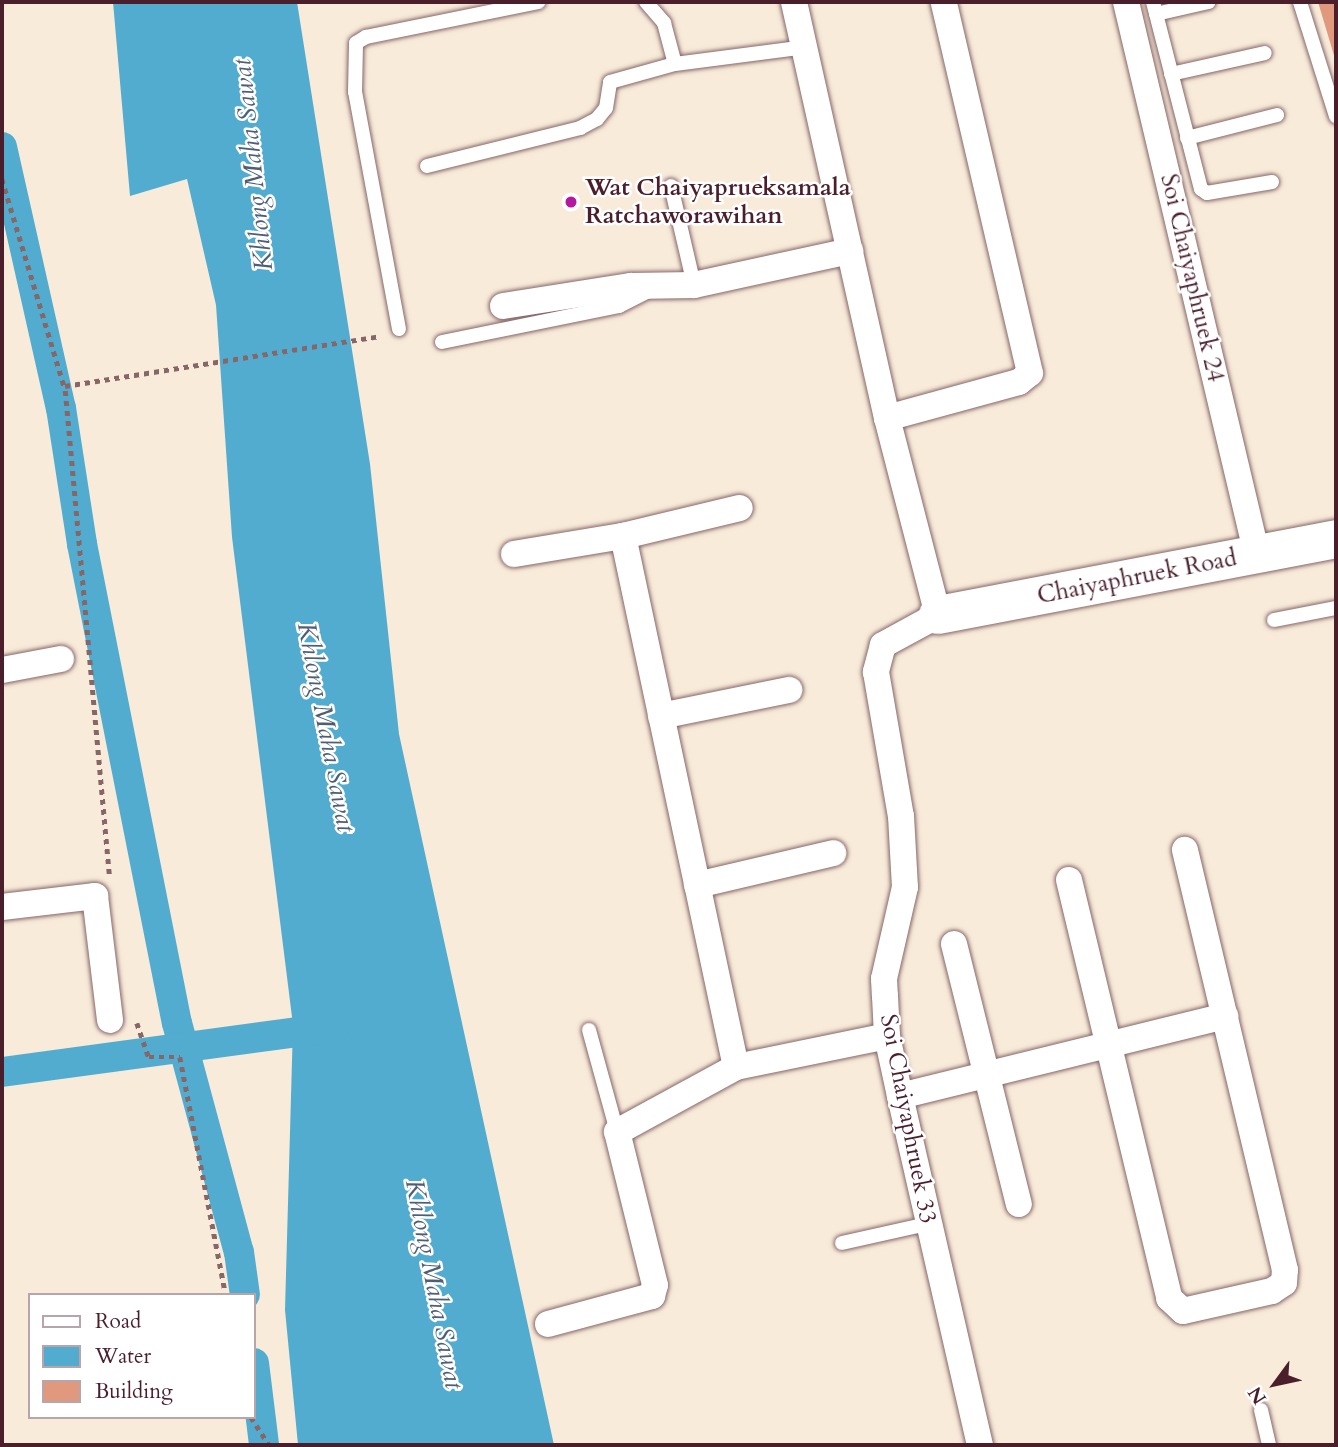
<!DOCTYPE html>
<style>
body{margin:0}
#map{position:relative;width:1338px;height:1447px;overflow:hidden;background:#f8ebda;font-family:Cardo,serif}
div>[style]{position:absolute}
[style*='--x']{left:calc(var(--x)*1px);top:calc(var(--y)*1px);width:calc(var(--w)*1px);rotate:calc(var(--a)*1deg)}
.water>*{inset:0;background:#51accf}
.canal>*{height:30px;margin:-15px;padding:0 15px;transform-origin:15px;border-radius:15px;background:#51accf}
.building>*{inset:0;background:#e0997c}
.path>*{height:4.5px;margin-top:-2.25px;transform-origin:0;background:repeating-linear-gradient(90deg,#876668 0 5px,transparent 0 10px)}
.roads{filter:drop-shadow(0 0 2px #876668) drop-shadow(0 0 2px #876668)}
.lane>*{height:14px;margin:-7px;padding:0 7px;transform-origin:7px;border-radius:7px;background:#fff}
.street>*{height:26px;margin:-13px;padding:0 13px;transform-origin:13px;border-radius:13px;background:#fff}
.secondary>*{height:38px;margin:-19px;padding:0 19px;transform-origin:19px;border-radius:19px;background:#fff}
.dots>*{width:19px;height:19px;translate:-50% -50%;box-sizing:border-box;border:4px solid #fff;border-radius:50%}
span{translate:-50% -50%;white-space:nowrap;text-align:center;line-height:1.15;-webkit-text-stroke:5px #fff;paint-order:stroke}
.poi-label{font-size:24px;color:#4a1f2b;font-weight:700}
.left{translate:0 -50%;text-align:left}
.street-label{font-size:24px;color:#4a1f2b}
.water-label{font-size:26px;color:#4d5e75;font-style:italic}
.frame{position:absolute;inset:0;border:4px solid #4a1f2b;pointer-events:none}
.legend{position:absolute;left:28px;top:1293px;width:228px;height:126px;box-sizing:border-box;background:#fff;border:2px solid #b7a5aa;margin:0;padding:9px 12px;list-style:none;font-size:21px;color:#4a1f2b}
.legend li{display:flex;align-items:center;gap:14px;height:35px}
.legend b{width:35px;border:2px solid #b7a5aa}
.north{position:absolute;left:1240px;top:1349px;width:70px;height:70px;-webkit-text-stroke:5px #fff;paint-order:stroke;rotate:237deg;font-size:19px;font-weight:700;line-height:28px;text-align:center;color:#4a1f2b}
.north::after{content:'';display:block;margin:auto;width:24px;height:32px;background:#4a1f2b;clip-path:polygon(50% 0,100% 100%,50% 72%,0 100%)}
</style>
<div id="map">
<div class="water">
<div style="clip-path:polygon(113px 2px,297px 2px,370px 464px,399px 734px,554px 1445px,298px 1445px,285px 1310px,293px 1025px,232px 537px,216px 305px,187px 179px,130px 196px)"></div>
</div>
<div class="canal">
<div style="--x:2;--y:147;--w:268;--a:77.3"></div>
<div style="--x:61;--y:408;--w:138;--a:81.2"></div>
<div style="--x:82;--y:544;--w:488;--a:78.8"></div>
<div style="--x:177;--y:1023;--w:237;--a:74.9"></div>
<div style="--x:239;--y:1252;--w:43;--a:82.1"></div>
<div style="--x:2;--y:1072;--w:335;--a:-7.7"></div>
<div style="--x:254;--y:1363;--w:83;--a:83"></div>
</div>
<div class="building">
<div style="clip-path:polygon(1318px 2px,1336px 2px,1336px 62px)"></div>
</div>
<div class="path">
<div style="--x:2;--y:179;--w:216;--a:73.3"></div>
<div style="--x:109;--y:874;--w:490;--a:-95.2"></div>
<div style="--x:65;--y:386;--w:319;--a:-9"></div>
<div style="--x:137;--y:1023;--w:36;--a:71"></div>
<div style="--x:149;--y:1057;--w:31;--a:0"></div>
<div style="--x:180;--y:1057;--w:242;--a:79.1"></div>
<div style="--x:251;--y:1417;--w:33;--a:57"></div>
</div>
<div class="roads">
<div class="lane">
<div style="--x:646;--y:2;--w:28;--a:49"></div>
<div style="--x:664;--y:23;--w:42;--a:75"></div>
<div style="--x:675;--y:64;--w:132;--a:-7.4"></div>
<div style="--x:1153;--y:2;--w:193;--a:75.6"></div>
<div style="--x:1201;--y:189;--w:7;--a:34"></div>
<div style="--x:1207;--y:193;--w:66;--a:-9.6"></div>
<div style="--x:1300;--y:2;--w:120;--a:72.5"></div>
<div style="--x:1156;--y:14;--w:54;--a:-12.8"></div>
<div style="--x:1171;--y:74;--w:96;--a:-12.6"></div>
<div style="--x:1187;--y:138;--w:93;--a:-14.3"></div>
<div style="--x:427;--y:166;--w:158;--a:-13.9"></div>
<div style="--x:580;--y:128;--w:19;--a:-28"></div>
<div style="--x:597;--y:119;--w:14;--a:-51"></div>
<div style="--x:606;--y:108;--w:26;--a:-81"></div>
<div style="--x:610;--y:82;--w:67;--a:-15.5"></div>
<div style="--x:671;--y:186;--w:102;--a:76.9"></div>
<div style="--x:399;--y:329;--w:241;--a:-100.5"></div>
<div style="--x:355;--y:92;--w:49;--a:-88.8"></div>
<div style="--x:356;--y:43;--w:12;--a:-31"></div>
<div style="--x:366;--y:37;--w:176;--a:-11.5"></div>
<div style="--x:442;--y:342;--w:181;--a:-11.5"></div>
<div style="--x:619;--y:306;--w:37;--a:-27"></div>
<div style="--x:1274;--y:620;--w:63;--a:-11"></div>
<div style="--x:589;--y:1030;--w:106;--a:74.6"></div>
<div style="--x:842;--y:1243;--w:87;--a:-12.6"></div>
<div style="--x:1261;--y:1410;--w:36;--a:77"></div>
</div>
<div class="street">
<div style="--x:794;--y:2;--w:426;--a:77.4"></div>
<div style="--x:887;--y:418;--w:203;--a:75.5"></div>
<div style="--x:938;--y:615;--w:63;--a:151.4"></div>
<div style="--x:883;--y:645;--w:28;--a:105"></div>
<div style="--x:876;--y:672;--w:146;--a:80.2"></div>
<div style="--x:901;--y:816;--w:71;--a:86.8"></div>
<div style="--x:905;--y:887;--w:94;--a:102.9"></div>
<div style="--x:884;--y:979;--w:17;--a:87"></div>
<div style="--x:885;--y:996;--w:40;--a:87.1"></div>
<div style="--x:887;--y:1036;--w:61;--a:77.8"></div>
<div style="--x:900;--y:1096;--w:358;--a:77.1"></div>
<div style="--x:1126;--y:2;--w:568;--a:76.67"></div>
<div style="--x:503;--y:306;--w:130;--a:-8.9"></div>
<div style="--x:631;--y:286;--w:63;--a:-0.9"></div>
<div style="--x:694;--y:285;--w:160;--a:-12.3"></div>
<div style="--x:887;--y:418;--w:137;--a:-15.3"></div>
<div style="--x:1019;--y:382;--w:14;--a:-39"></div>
<div style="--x:1030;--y:373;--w:381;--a:-103.1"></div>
<div style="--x:514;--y:554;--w:110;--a:-9.4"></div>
<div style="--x:2;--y:670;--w:60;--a:-10.6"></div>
<div style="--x:661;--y:716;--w:131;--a:-11.5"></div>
<div style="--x:1069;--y:880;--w:430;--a:76.5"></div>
<div style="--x:1169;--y:1298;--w:19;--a:43"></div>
<div style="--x:1183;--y:1311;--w:91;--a:-12.7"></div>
<div style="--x:1272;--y:1291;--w:14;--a:-34"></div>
<div style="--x:1284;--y:1283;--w:13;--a:-86"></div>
<div style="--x:1285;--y:1270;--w:432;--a:-103.4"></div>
<div style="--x:697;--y:885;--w:140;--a:-13.2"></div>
<div style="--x:2;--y:907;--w:94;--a:-6.7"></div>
<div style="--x:95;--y:896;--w:125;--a:83.1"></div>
<div style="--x:954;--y:944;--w:268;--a:76"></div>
<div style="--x:736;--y:1067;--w:543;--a:-102.01"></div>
<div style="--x:623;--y:536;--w:120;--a:-13.5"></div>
<div style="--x:900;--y:1096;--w:335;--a:-13.8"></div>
<div style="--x:548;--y:1324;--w:108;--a:-15.1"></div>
<div style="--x:652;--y:1296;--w:11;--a:-75"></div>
<div style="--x:655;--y:1285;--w:158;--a:-103.9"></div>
<div style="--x:617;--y:1132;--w:136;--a:-28.6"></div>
<div style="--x:736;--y:1067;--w:154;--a:-11.6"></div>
</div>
<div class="secondary">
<div style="--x:938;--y:615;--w:405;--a:-10.8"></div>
</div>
</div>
<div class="dots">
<div style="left:571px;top:202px;background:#b5179e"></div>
</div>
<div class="poi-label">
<span class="left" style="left:585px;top:202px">Wat Chaiyaprueksamala<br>Ratchaworawihan</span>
</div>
<div class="street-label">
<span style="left:1192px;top:278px;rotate:77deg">Soi Chaiyaphruek 24</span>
<span style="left:1137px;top:577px;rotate:-11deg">Chaiyaphruek Road</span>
<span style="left:908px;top:1119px;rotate:79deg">Soi Chaiyaphruek 33</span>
</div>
<div class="water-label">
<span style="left:253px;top:165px;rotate:-96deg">Khlong Maha Sawat</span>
<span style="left:326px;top:727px;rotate:79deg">Khlong Maha Sawat</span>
<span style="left:434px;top:1284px;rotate:79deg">Khlong Maha Sawat</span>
</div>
<div class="frame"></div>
<ul class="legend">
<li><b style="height:9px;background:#fff"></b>Road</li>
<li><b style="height:19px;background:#51accf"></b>Water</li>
<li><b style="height:19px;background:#e0997c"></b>Building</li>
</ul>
<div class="north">N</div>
</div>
